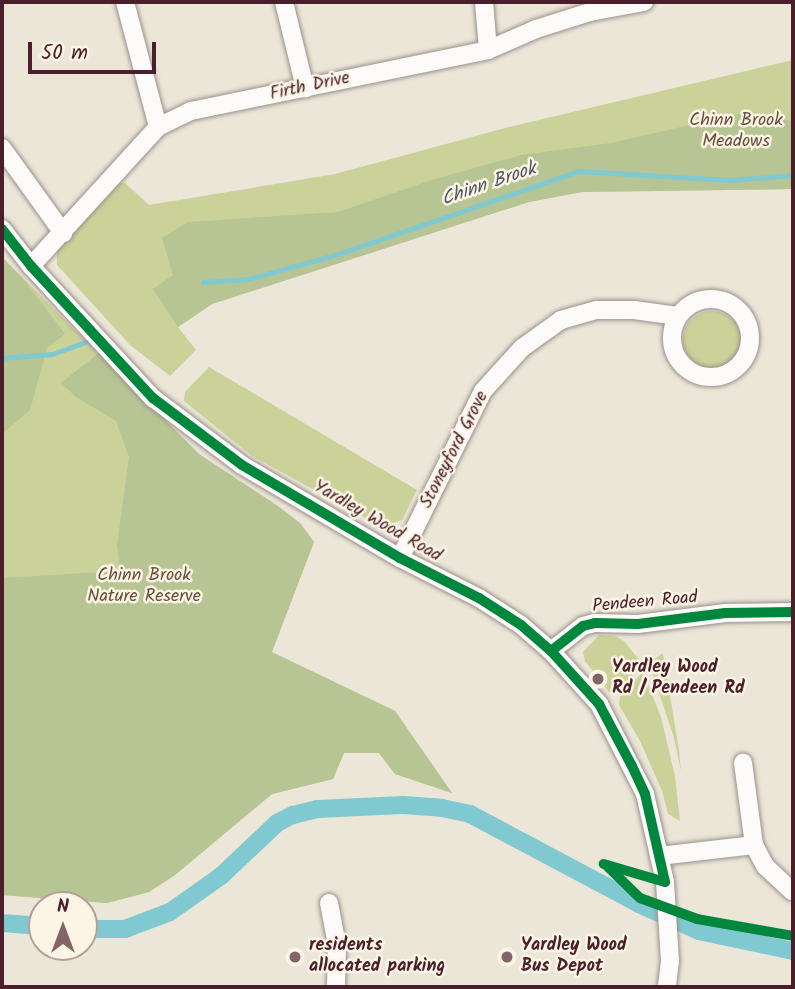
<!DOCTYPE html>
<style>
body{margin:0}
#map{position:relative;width:795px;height:989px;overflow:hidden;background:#ece6d8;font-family:Kalam,sans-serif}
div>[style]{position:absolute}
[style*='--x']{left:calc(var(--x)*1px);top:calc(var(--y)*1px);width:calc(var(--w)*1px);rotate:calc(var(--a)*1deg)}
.green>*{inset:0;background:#cbd299}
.round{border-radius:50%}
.forest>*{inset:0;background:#b7c493}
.stream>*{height:5px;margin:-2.5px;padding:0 2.5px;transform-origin:2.5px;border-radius:2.5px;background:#80c9d0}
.canal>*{height:18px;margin:-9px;padding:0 9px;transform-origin:9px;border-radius:9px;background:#80c9d0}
.roads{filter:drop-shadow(0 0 2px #9a908b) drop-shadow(0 0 2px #9a908b)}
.minor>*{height:18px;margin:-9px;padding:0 9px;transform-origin:9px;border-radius:9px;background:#fcfbf9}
.minor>.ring{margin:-9px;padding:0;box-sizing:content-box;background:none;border:18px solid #fcfbf9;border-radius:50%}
.cycleway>*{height:10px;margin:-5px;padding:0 5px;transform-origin:5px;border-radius:5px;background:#00873e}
.dots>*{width:19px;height:19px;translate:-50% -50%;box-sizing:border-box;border:4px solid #fcf5e5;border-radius:50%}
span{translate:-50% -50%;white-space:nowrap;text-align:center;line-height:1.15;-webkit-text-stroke:5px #fcf5e5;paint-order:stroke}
.street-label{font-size:18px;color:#4a1f2b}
.park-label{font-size:18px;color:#69503d}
.poi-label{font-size:18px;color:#4a1f2b;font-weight:700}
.left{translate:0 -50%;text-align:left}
.water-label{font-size:19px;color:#4c5663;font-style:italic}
.frame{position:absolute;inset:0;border:4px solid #4a1f2b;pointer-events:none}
.north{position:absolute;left:28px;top:891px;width:70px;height:70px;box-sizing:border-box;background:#fcf5e5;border:2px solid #b59f9b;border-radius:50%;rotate:0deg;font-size:19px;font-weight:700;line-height:28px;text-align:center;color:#4a1f2b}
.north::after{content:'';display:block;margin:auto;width:24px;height:32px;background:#836568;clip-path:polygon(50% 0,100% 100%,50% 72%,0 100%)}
.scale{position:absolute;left:28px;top:42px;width:128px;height:32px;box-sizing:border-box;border:4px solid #4a1f2b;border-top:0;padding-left:9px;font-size:21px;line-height:24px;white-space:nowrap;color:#4a1f2b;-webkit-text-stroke:5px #fcf5e5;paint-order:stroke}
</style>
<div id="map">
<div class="green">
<div style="clip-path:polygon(793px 60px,793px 189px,582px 192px,529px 202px,212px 304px,178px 327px,196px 350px,170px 376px,130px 345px,57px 265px,57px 250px,120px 183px,125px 183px,149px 205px,335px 174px,509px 127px)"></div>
<div style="clip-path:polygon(2px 257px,199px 454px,300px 523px,314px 542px,271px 652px,395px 711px,452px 793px,395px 774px,379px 753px,344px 753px,333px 779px,272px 794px,175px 875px,149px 892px,107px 903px,2px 895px)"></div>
<div class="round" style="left:683px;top:311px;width:58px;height:58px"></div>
<div style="clip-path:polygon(209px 367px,417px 490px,402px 520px,382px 527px,252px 456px,184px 401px,185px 392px)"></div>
<div style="clip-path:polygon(599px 635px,615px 636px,624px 641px,640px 661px,640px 667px,616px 694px,609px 692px,585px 661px,583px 652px)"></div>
<div style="clip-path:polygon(663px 653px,679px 750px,681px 771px,674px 738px,649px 663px)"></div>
<div style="clip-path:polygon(643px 672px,661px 717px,675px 776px,680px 821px,668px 814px,662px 791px,640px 741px,619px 705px,620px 696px)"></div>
</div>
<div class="forest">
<div style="clip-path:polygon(738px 114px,793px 121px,793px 189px,582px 192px,529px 202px,212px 304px,178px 327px,153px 289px,173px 275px,162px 238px,188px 222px,338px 212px,435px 179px,521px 155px,611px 143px)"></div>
<div style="clip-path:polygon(2px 257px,25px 281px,65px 334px,47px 348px,30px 410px,2px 434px)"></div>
<div style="clip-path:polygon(99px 353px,199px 454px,278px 506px,300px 523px,314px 542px,272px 652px,395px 711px,452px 793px,395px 774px,379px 753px,344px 753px,333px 779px,272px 794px,175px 875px,149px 892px,107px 903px,2px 895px,2px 578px,120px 571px,117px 545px,129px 457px,116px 421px,76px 397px,61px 383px)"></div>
</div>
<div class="stream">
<div style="--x:203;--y:282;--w:45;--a:-3.8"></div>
<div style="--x:248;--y:279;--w:93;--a:-15.5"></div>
<div style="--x:338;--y:254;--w:255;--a:-19"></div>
<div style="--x:579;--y:171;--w:151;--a:3.4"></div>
<div style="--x:730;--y:180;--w:63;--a:-4.5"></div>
<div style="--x:2;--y:358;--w:50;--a:-4.6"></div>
<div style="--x:52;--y:354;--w:37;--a:-20"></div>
</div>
<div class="canal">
<div style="--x:2;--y:923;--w:40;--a:4.3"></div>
<div style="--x:84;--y:929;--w:41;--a:0"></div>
<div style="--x:125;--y:929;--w:48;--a:-20.7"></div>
<div style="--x:170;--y:912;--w:62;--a:-35.2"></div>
<div style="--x:221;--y:876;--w:77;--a:-43.4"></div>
<div style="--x:277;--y:823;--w:18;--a:-27"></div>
<div style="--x:293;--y:815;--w:25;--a:-14"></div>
<div style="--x:317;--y:809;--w:86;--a:-2.7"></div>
<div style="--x:403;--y:805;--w:39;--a:4"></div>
<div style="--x:442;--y:808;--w:29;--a:12"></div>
<div style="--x:470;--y:814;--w:191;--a:28"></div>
<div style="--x:639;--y:904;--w:66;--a:24.2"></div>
<div style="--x:699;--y:931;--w:96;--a:12"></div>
</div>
<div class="roads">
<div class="minor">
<div style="--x:125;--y:2;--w:129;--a:75.2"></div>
<div style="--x:284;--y:2;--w:89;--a:76.3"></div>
<div style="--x:484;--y:2;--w:48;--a:85.2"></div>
<div style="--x:2;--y:148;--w:105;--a:54.3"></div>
<div style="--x:2;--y:229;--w:47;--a:51.9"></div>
<div style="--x:31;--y:266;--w:180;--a:47.3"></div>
<div style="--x:153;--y:398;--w:111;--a:37"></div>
<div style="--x:242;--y:465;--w:183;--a:30.5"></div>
<div style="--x:400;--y:558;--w:89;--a:26.9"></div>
<div style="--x:479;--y:598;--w:50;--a:32.7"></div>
<div style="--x:521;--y:625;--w:40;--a:41"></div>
<div style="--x:551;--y:651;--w:72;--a:47.8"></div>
<div style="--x:599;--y:704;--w:101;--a:62.9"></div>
<div style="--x:645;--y:794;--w:90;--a:77.2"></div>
<div style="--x:665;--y:882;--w:79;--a:86.4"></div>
<div style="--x:670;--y:961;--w:26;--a:97"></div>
<div style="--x:31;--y:266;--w:188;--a:-47.6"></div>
<div style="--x:158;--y:127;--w:37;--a:-26"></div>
<div style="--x:191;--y:111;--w:303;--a:-11.6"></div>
<div style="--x:488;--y:50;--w:52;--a:-23.6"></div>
<div style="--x:536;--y:29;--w:57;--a:-17.5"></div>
<div style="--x:590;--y:12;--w:55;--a:-10.5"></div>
<div class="ring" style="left:672px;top:299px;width:60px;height:60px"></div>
<div style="--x:400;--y:558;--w:186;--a:-63.6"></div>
<div style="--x:483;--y:391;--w:58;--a:-47.8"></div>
<div style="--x:522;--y:348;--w:48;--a:-35.7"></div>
<div style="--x:561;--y:320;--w:37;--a:-16"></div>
<div style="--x:597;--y:310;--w:37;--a:0"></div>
<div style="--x:634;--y:310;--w:44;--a:7.8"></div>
<div style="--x:551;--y:651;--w:41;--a:-38"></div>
<div style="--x:583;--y:626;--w:12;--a:-14"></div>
<div style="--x:595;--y:623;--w:43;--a:1.3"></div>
<div style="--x:638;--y:624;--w:88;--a:-7.2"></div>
<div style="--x:725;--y:613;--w:68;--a:-0.8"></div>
<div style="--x:754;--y:845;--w:24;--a:62"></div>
<div style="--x:765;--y:866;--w:37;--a:43"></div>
<div style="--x:659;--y:856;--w:96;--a:-6.6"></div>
<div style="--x:754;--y:845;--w:83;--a:-97.6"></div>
<div style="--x:329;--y:903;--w:43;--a:79.2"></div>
<div style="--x:337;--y:945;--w:42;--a:91.4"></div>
</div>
</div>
<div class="cycleway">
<div style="--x:2;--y:229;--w:47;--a:51.9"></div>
<div style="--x:31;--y:266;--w:180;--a:47.3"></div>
<div style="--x:153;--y:398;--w:111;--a:37"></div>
<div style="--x:242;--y:465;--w:183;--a:30.5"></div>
<div style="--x:400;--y:558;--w:89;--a:26.9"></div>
<div style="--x:479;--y:598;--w:50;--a:32.7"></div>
<div style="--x:521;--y:625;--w:40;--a:41"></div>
<div style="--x:551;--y:651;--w:72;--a:47.8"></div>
<div style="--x:599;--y:704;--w:70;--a:62"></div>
<div style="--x:632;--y:766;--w:31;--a:65"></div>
<div style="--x:645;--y:794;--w:90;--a:77.2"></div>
<div style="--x:665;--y:882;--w:64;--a:-163.6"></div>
<div style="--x:551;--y:651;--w:41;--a:-38"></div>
<div style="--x:583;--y:626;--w:12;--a:-14"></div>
<div style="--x:595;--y:623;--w:43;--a:1.3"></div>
<div style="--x:638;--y:624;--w:88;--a:-7.2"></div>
<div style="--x:725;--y:613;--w:68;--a:-0.8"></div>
<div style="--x:608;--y:867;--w:45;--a:44.1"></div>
<div style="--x:640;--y:898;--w:61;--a:20.2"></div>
<div style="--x:697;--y:919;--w:97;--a:10"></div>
</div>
<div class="dots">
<div style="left:598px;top:679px;background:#836568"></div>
<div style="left:295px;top:957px;background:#836568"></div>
<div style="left:507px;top:957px;background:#836568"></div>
</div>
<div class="street-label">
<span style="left:310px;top:87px;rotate:-12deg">Firth Drive</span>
<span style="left:455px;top:450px;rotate:-63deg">Stoneyford Grove</span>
<span style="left:377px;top:522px;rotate:30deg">Yardley Wood Road</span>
<span style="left:645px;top:603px;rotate:-5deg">Pendeen Road</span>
</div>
<div class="park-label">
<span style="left:736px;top:132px">Chinn Brook<br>Meadows</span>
<span style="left:144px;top:587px">Chinn Brook<br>Nature Reserve</span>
</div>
<div class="poi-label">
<span class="left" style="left:612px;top:679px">Yardley Wood<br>Rd / Pendeen Rd</span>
<span class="left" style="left:309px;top:957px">residents<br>allocated parking</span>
<span class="left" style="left:521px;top:957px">Yardley Wood<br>Bus Depot</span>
</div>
<div class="water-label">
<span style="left:489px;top:185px;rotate:-19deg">Chinn Brook</span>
</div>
<div class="frame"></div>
<div class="north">N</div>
<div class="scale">50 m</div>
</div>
